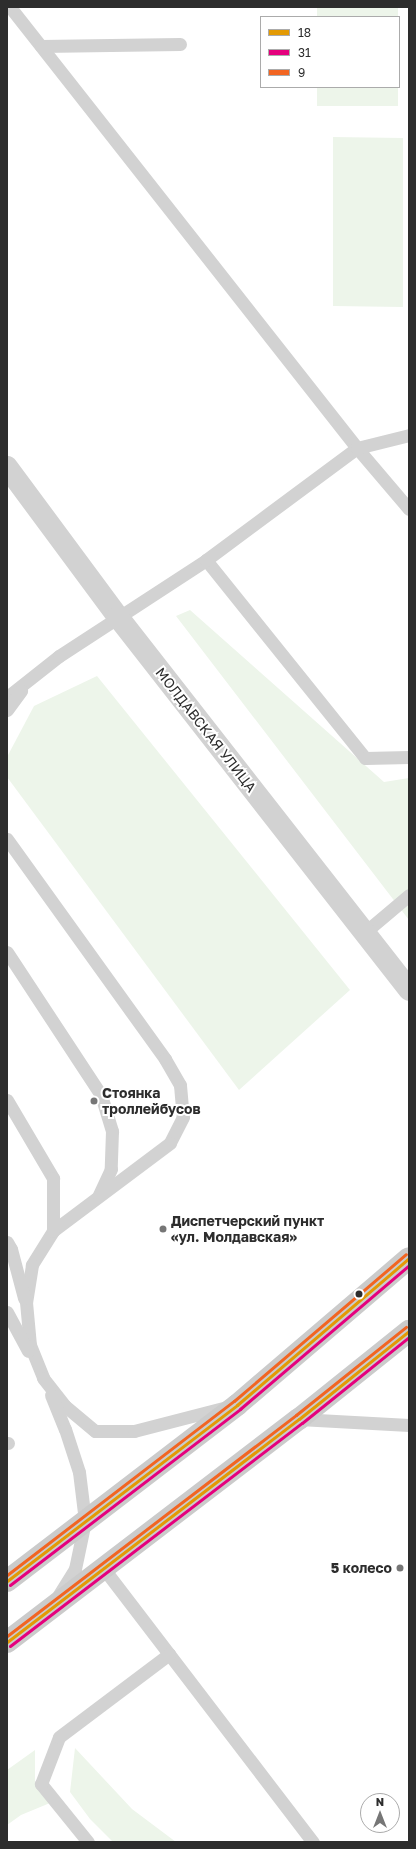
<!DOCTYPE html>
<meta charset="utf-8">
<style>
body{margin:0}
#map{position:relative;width:416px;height:1849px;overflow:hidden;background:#fff;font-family:"Golos Text",sans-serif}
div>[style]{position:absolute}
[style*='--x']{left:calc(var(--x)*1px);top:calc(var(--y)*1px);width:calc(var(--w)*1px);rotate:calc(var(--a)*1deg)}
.green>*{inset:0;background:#edf5ea}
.service>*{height:13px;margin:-6.5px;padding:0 6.5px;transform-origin:6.5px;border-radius:6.5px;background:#d2d2d2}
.tertiary>*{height:22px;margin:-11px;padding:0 11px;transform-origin:11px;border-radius:11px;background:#d2d2d2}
.secondary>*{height:22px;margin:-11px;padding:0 11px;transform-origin:11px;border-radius:11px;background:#cbcbcb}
.bus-1>*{height:3px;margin:-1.5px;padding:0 1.5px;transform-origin:1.5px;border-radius:1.5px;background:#e39a04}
.bus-2>*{height:3px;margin:-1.5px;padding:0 1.5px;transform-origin:1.5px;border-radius:1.5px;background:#e5007d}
.bus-3>*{height:3px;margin:-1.5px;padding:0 1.5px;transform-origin:1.5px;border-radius:1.5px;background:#f26522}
.dots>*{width:11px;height:11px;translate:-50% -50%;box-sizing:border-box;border:2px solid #fff;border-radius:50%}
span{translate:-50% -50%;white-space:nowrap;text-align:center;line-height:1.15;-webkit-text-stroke:4px #fff;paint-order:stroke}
.street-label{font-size:14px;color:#2d2d2d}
.poi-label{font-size:14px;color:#2d2d2d;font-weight:700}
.left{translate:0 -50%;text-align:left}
.right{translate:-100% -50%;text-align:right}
.frame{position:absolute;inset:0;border:8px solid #2d2d2d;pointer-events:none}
.legend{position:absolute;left:260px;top:16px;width:140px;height:72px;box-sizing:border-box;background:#fff;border:1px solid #ababab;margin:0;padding:5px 7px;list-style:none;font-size:12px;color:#2d2d2d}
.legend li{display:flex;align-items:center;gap:8px;height:20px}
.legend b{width:20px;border:1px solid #ababab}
.north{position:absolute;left:360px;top:1793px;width:40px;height:40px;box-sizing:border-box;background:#fff;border:1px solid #ababab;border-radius:50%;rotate:0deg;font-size:11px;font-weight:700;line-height:16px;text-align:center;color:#2d2d2d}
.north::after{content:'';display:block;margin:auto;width:14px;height:18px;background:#767676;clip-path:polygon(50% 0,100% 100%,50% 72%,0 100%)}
</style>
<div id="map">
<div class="green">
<div style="clip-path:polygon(317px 7px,398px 7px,398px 17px,317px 17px)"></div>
<div style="clip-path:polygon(317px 87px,398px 87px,398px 106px,317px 106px)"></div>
<div style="clip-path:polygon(333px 137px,403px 138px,403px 307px,333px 306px)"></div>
<div style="clip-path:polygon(190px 610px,384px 782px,409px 778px,409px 920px,176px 616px)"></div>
<div style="clip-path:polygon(97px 676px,350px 990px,239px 1090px,7px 777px,7px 757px,34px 706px)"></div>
<div style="clip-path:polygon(75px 1748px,132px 1809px,176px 1842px,113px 1842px,90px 1819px,70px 1792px)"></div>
<div style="clip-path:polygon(35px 1750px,35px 1784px,50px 1803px,21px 1815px,7px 1825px,7px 1770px)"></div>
</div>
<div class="service">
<div style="--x:10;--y:7;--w:561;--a:51.8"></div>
<div style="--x:357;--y:448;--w:80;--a:49.6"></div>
<div style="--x:41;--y:46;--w:139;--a:-0.8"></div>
<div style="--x:206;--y:560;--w:254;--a:51.2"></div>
<div style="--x:365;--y:758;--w:44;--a:-1.3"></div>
<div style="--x:7;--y:697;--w:66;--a:-38.3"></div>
<div style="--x:59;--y:656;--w:176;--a:-33.1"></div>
<div style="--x:206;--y:560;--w:188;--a:-36.6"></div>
<div style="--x:357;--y:448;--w:54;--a:-14"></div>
<div style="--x:7;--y:710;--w:24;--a:-54"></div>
<div style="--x:7;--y:839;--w:271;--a:54.3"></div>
<div style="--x:165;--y:1059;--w:30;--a:60"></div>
<div style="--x:180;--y:1085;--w:32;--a:85"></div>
<div style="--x:183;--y:1117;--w:29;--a:117"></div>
<div style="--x:170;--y:1143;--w:146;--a:143.1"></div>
<div style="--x:53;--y:1231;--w:40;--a:122"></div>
<div style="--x:32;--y:1265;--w:37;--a:99"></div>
<div style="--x:26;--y:1302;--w:43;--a:84.7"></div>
<div style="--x:30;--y:1345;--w:35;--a:68"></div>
<div style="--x:43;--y:1378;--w:36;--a:52"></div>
<div style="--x:65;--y:1406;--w:39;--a:40"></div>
<div style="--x:95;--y:1431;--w:39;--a:0"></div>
<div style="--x:134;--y:1431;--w:96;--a:-14.5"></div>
<div style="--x:364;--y:933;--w:59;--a:-40.2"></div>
<div style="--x:7;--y:952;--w:171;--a:56.7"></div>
<div style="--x:101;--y:1095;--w:38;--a:73"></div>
<div style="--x:112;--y:1131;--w:38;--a:92"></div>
<div style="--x:111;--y:1169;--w:29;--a:115"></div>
<div style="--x:7;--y:1100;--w:91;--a:59.5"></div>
<div style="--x:53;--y:1178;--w:53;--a:90"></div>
<div style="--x:7;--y:1242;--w:8;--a:60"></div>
<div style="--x:11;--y:1249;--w:51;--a:75.1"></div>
<div style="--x:7;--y:1312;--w:44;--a:61.7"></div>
<div style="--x:51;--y:1395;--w:37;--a:68"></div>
<div style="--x:65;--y:1429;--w:45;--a:72"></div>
<div style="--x:79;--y:1472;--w:49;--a:83"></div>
<div style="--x:85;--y:1521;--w:49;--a:101.8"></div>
<div style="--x:75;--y:1569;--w:32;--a:122"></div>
<div style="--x:299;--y:1419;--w:110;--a:3.1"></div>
<div style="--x:7;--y:1443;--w:1;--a:0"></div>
<div style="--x:104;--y:1569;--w:344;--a:52.6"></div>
<div style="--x:88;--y:1842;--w:75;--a:-129"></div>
<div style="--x:41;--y:1784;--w:50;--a:-69"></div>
<div style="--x:59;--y:1737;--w:138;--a:-37"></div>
</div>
<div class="tertiary">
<div style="--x:7;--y:467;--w:187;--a:53.5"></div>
<div style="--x:118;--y:617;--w:473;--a:52"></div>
</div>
<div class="secondary">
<div style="--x:7;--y:1581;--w:290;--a:-37.4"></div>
<div style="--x:237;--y:1405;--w:226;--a:-40.5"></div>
<div style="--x:7;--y:1642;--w:367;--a:-37.4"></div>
<div style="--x:299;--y:1419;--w:141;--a:-38.7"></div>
</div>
<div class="bus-1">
<div style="--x:7;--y:1581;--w:290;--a:-37.4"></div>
<div style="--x:237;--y:1405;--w:226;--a:-40.5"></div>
<div style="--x:7;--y:1642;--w:367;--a:-37.4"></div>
<div style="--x:299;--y:1419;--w:141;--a:-38.7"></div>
</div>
<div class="bus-2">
<div style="--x:10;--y:1585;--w:290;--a:-37.4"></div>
<div style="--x:240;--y:1409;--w:222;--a:-40.4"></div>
<div style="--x:10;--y:1646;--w:367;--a:-37.4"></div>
<div style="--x:302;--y:1423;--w:137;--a:-38.8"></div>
</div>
<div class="bus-3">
<div style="--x:7;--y:1575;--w:286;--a:-37.5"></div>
<div style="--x:234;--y:1401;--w:226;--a:-40.5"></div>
<div style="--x:7;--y:1636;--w:364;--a:-37.4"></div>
<div style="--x:296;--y:1415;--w:141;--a:-38.7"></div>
</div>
<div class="dots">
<div style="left:94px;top:1101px;background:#767676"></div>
<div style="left:163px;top:1229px;background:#767676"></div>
<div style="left:359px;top:1294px;background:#2d2d2d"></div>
<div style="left:400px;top:1568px;background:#767676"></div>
</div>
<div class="street-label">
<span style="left:206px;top:730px;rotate:52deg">МОЛДАВСКАЯ УЛИЦА</span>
</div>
<div class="poi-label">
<span class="left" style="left:102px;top:1101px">Стоянка<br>троллейбусов</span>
<span class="left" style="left:171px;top:1229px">Диспетчерский пункт<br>«ул. Молдавская»</span>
<span class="right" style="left:392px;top:1568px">5 колесо</span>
</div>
<div class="frame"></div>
<ul class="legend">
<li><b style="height:5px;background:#e39a04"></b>18</li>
<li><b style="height:5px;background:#e5007d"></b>31</li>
<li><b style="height:5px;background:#f26522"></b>9</li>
</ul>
<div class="north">N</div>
</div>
